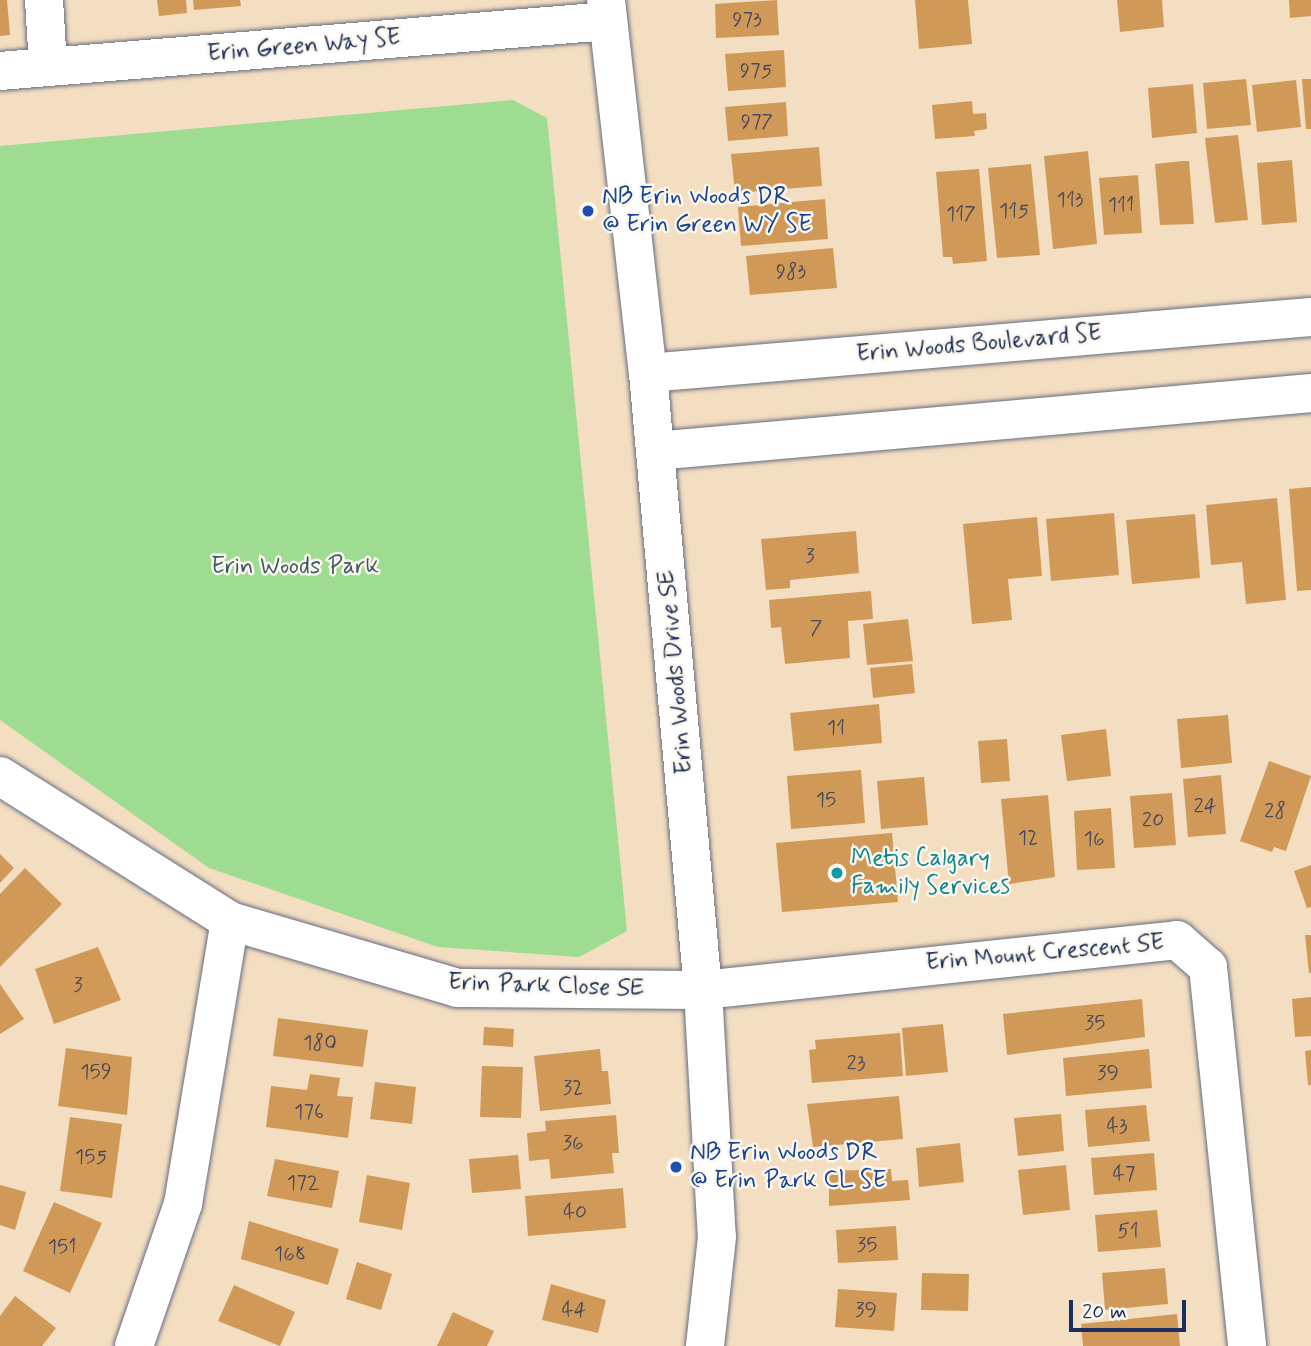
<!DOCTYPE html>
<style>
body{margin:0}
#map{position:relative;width:1311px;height:1346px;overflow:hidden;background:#f3dec1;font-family:Mynerve,sans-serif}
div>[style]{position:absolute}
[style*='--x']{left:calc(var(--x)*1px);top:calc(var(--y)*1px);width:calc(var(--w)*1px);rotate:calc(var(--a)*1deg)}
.green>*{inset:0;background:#9ddc91}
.building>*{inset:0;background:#d09957}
.roads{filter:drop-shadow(0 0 2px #676c81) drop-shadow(0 0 2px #676c81)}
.minor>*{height:38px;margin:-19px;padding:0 19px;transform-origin:19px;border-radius:19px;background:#fff}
.dots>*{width:19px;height:19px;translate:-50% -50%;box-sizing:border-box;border:4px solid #fbf7ec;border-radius:50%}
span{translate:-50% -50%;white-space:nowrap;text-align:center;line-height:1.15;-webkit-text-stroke:5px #fbf7ec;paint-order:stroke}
.number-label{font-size:21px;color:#484a5c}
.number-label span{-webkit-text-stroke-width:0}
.street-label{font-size:24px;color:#1b2f5e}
.transit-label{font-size:24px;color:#164399}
.left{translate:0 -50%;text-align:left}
.park-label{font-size:24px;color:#3c5a6b}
.culture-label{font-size:24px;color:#0d838f}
.scale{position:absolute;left:1069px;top:1300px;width:117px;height:32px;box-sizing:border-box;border:4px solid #1b2f5e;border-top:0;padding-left:9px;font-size:21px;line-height:24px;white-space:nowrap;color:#1b2f5e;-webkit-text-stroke:5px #fbf7ec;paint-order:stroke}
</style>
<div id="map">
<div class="green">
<div style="clip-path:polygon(513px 100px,547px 118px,627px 931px,579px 957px,438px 947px,209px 868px,0 720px,0 146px)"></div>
</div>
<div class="building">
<div style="clip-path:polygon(0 0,7px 0,10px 35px,0 36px)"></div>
<div style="clip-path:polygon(157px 0,186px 0,187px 13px,159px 16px)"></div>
<div style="clip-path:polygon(193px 0,240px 0,241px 6px,194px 10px)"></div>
<div style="clip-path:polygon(777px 0,779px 35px,716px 38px,715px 4px)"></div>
<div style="clip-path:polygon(915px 0,968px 0,972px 44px,919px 49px)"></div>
<div style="clip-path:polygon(1117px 0,1162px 0,1164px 27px,1120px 32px)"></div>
<div style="clip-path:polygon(1289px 0,1311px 0,1311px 16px,1290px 18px)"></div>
<div style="clip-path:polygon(784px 50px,786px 87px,728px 91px,725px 54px)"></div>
<div style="clip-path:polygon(1246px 79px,1251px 125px,1207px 129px,1203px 83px)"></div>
<div style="clip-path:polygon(1302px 79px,1311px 79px,1311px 129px,1306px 129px)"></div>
<div style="clip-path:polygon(1296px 80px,1301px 127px,1257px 132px,1252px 85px)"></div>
<div style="clip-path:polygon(1193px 84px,1197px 133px,1152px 138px,1148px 88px)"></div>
<div style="clip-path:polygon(972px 101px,973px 114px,986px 113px,987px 129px,974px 131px,975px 136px,935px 139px,932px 105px)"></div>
<div style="clip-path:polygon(786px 102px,788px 136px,728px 141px,725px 107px)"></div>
<div style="clip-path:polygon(1238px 135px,1248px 220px,1215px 223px,1205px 138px)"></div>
<div style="clip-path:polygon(819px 147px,822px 186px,735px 193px,731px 154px)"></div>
<div style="clip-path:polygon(1088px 151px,1097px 244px,1053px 249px,1044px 156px)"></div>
<div style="clip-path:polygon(1292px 160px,1297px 222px,1262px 225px,1257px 163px)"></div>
<div style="clip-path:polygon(1183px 161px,1189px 161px,1194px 224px,1160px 225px,1155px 164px)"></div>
<div style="clip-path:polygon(1031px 164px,1040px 255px,997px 258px,988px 168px)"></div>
<div style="clip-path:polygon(979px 169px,987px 261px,953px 264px,952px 257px,943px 257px,936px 172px)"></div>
<div style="clip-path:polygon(1138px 175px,1142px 233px,1104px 235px,1099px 178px)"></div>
<div style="clip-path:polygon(825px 199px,828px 239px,741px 246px,738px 207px)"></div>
<div style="clip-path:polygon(833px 248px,837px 288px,750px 295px,746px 256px)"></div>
<div style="clip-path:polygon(1311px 487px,1311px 590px,1297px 591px,1289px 489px)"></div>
<div style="clip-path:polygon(1277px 498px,1286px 600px,1246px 604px,1242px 562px,1211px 565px,1206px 505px)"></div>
<div style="clip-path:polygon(1114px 513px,1119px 575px,1051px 581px,1046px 519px)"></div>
<div style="clip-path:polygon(1195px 514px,1200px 578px,1132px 584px,1126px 520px)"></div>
<div style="clip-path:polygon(1037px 517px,1042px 576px,1008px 579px,1012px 620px,972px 624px,963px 524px)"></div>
<div style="clip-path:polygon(856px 531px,859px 573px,790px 580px,790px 588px,766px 590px,761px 539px)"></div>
<div style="clip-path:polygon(871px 591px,873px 619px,848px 621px,850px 658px,785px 664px,781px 627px,771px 628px,769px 600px)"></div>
<div style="clip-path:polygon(908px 619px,913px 661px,867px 665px,863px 624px)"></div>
<div style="clip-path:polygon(912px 664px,915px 693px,873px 698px,870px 668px)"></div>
<div style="clip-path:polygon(879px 704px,882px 743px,794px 751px,790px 713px)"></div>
<div style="clip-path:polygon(1228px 715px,1232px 763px,1181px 768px,1177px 719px)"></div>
<div style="clip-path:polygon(1106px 729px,1111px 776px,1067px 781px,1061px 735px)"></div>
<div style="clip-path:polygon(1007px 739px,1010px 781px,981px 783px,978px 741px)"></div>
<div style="clip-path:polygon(1269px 761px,1311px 776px,1286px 851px,1274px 847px,1272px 852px,1240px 841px)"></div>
<div style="clip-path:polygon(861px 770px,865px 823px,791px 829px,787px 776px)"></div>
<div style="clip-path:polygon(1221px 775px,1226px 834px,1188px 837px,1183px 779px)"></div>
<div style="clip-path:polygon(924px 777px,928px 825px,881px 829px,877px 781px)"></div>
<div style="clip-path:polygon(1172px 793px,1176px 845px,1134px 848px,1130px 796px)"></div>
<div style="clip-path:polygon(1048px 795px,1055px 877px,1009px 884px,1001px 799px)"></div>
<div style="clip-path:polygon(1111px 808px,1115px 868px,1077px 870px,1074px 811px)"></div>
<div style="clip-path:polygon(892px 833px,898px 902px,782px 912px,776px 843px)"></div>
<div style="clip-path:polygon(0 854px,14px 868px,0 883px)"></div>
<div style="clip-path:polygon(1311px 865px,1311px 907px,1307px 908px,1294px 871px)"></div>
<div style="clip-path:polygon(25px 868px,62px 904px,0 967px,0 894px)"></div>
<div style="clip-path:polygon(1305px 935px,1311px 935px,1311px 973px,1309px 973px)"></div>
<div style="clip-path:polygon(98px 947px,121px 1000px,54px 1024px,35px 969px)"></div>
<div style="clip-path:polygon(0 984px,24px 1019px,0 1034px)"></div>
<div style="clip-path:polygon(1311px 997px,1311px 1036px,1295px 1037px,1292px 999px)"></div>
<div style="clip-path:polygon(1142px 999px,1145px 1037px,1007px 1055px,1003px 1014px)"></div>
<div style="clip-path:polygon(278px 1018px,368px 1030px,363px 1067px,273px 1056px)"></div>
<div style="clip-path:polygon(943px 1024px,948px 1072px,906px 1076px,902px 1028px)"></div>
<div style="clip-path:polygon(484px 1027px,514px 1029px,513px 1047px,483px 1045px)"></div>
<div style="clip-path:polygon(900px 1033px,903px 1076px,812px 1083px,809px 1050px,816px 1049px,815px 1040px)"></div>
<div style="clip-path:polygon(66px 1048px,132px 1057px,127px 1115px,58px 1106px)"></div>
<div style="clip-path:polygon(600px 1049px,602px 1071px,608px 1071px,611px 1104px,540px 1111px,534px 1056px)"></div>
<div style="clip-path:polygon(1149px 1049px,1152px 1088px,1066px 1096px,1063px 1058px)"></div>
<div style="clip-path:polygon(1311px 1050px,1311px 1085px,1308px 1085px,1305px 1051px)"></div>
<div style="clip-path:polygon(482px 1066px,523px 1067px,521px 1118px,480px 1117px)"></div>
<div style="clip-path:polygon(310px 1074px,340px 1078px,337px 1096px,353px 1097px,348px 1138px,266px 1127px,271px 1086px,307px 1090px)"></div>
<div style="clip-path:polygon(375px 1082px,416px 1087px,412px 1124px,370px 1119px)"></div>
<div style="clip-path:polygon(899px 1096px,903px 1139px,813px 1147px,807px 1104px)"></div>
<div style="clip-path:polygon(1146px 1105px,1150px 1141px,1088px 1147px,1085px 1110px)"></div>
<div style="clip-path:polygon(1061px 1114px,1064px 1151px,1018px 1156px,1014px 1118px)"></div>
<div style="clip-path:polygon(616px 1115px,619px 1153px,612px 1153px,614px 1173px,551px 1179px,549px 1159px,529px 1161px,527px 1133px,546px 1131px,545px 1121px)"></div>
<div style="clip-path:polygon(70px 1117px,122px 1124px,112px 1198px,60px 1191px)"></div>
<div style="clip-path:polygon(960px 1143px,964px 1182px,919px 1187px,916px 1148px)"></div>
<div style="clip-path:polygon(1154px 1153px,1157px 1190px,1094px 1195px,1091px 1158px)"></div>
<div style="clip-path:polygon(518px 1155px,521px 1189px,472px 1193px,469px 1159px)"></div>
<div style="clip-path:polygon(275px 1159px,339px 1171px,332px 1208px,267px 1196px)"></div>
<div style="clip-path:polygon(1066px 1165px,1070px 1210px,1023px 1215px,1018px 1170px)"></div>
<div style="clip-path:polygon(891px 1169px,892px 1181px,908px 1180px,910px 1200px,829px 1206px,829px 1171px)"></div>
<div style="clip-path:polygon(367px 1175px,410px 1183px,402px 1230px,359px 1222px)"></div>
<div style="clip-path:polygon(0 1185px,26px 1192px,15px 1230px,0 1225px)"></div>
<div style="clip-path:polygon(623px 1188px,626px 1228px,528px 1236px,525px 1196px)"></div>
<div style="clip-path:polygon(54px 1202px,102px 1223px,70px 1293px,23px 1271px)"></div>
<div style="clip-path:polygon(1157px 1210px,1161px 1247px,1098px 1252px,1095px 1215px)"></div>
<div style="clip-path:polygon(249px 1221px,339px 1249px,328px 1285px,241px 1259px)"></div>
<div style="clip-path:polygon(896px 1226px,898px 1260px,838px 1263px,836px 1230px)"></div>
<div style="clip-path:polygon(357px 1262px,392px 1274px,381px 1310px,346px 1299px)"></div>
<div style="clip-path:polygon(1165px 1268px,1168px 1304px,1105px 1310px,1102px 1273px)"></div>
<div style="clip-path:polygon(922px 1273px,969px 1274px,968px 1311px,921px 1310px)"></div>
<div style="clip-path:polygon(551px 1284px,606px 1300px,598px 1333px,542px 1320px)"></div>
<div style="clip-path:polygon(234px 1285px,295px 1312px,280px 1346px,218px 1321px)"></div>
<div style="clip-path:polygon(838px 1289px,897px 1293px,894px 1331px,835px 1327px)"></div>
<div style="clip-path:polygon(15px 1296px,56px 1328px,42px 1346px,0 1346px,0 1316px)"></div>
<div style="clip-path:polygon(453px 1312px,494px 1331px,487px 1346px,437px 1346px)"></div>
<div style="clip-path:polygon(1177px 1314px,1180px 1346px,1083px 1346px,1081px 1324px)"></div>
</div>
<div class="roads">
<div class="minor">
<div style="--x:44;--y:0;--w:66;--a:86.5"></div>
<div style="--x:606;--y:0;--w:375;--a:83.6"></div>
<div style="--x:648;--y:373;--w:619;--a:84.91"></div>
<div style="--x:703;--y:990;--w:247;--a:86.8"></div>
<div style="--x:717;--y:1237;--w:110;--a:96.3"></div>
<div style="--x:0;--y:71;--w:610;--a:-4.7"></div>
<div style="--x:648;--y:373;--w:665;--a:-4.83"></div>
<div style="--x:655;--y:451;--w:659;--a:-5.05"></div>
<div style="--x:0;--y:776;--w:272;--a:32.2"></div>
<div style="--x:230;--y:921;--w:237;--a:16.4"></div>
<div style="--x:457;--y:988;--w:246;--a:0.5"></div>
<div style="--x:703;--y:990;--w:477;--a:-6"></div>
<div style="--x:1177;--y:940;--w:41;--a:41.1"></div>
<div style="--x:1208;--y:967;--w:381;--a:84.1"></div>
<div style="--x:134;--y:1346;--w:150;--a:-71"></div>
<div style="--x:183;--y:1204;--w:287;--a:-80.6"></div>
</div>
</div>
<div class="dots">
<div style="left:588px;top:211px;background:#1a4fb4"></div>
<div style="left:837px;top:873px;background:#0f9aa8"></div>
<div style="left:676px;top:1167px;background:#1a4fb4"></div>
</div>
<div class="number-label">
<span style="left:747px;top:20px">973</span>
<span style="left:756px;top:71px">975</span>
<span style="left:757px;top:122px">977</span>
<span style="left:1070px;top:200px">113</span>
<span style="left:1121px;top:205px">111</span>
<span style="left:1014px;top:211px">115</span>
<span style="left:961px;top:214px">117</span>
<span style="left:791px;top:272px">983</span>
<span style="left:810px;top:556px">3</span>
<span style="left:816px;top:628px">7</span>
<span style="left:836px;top:728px">11</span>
<span style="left:826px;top:800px">15</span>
<span style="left:1205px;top:806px">24</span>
<span style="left:1275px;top:811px">28</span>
<span style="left:1153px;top:820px">20</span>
<span style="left:1028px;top:838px">12</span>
<span style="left:1094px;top:839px">16</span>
<span style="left:78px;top:985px">3</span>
<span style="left:1095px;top:1023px">35</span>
<span style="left:320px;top:1043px">180</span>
<span style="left:856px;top:1063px">23</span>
<span style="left:96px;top:1072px">159</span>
<span style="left:1108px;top:1073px">39</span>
<span style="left:573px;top:1088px">32</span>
<span style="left:309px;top:1112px">176</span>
<span style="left:1117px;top:1126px">43</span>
<span style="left:573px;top:1143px">36</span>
<span style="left:91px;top:1157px">155</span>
<span style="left:1124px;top:1174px">47</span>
<span style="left:303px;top:1183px">172</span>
<span style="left:575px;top:1212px">40</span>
<span style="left:1128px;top:1231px">51</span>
<span style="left:867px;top:1245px">35</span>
<span style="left:62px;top:1247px">151</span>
<span style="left:290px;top:1254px">168</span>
<span style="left:574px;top:1310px">44</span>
<span style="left:866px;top:1310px">39</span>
</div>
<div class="street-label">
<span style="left:304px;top:46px;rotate:-5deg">Erin Green Way SE</span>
<span style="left:979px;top:344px;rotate:-5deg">Erin Woods Boulevard SE</span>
<span style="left:676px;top:672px;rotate:-95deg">Erin Woods Drive SE</span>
<span style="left:1045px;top:953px;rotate:-5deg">Erin Mount Crescent SE</span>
<span style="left:546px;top:986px;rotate:2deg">Erin Park Close SE</span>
</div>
<div class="transit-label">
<span class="left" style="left:602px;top:211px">NB Erin Woods DR<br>@ Erin Green WY SE</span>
<span class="left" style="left:690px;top:1167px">NB Erin Woods DR<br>@ Erin Park CL SE</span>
</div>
<div class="park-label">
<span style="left:295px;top:567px">Erin Woods Park</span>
</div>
<div class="culture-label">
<span class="left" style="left:851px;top:873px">Metis Calgary<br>Family Services</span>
</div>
<div class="scale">20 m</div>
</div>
